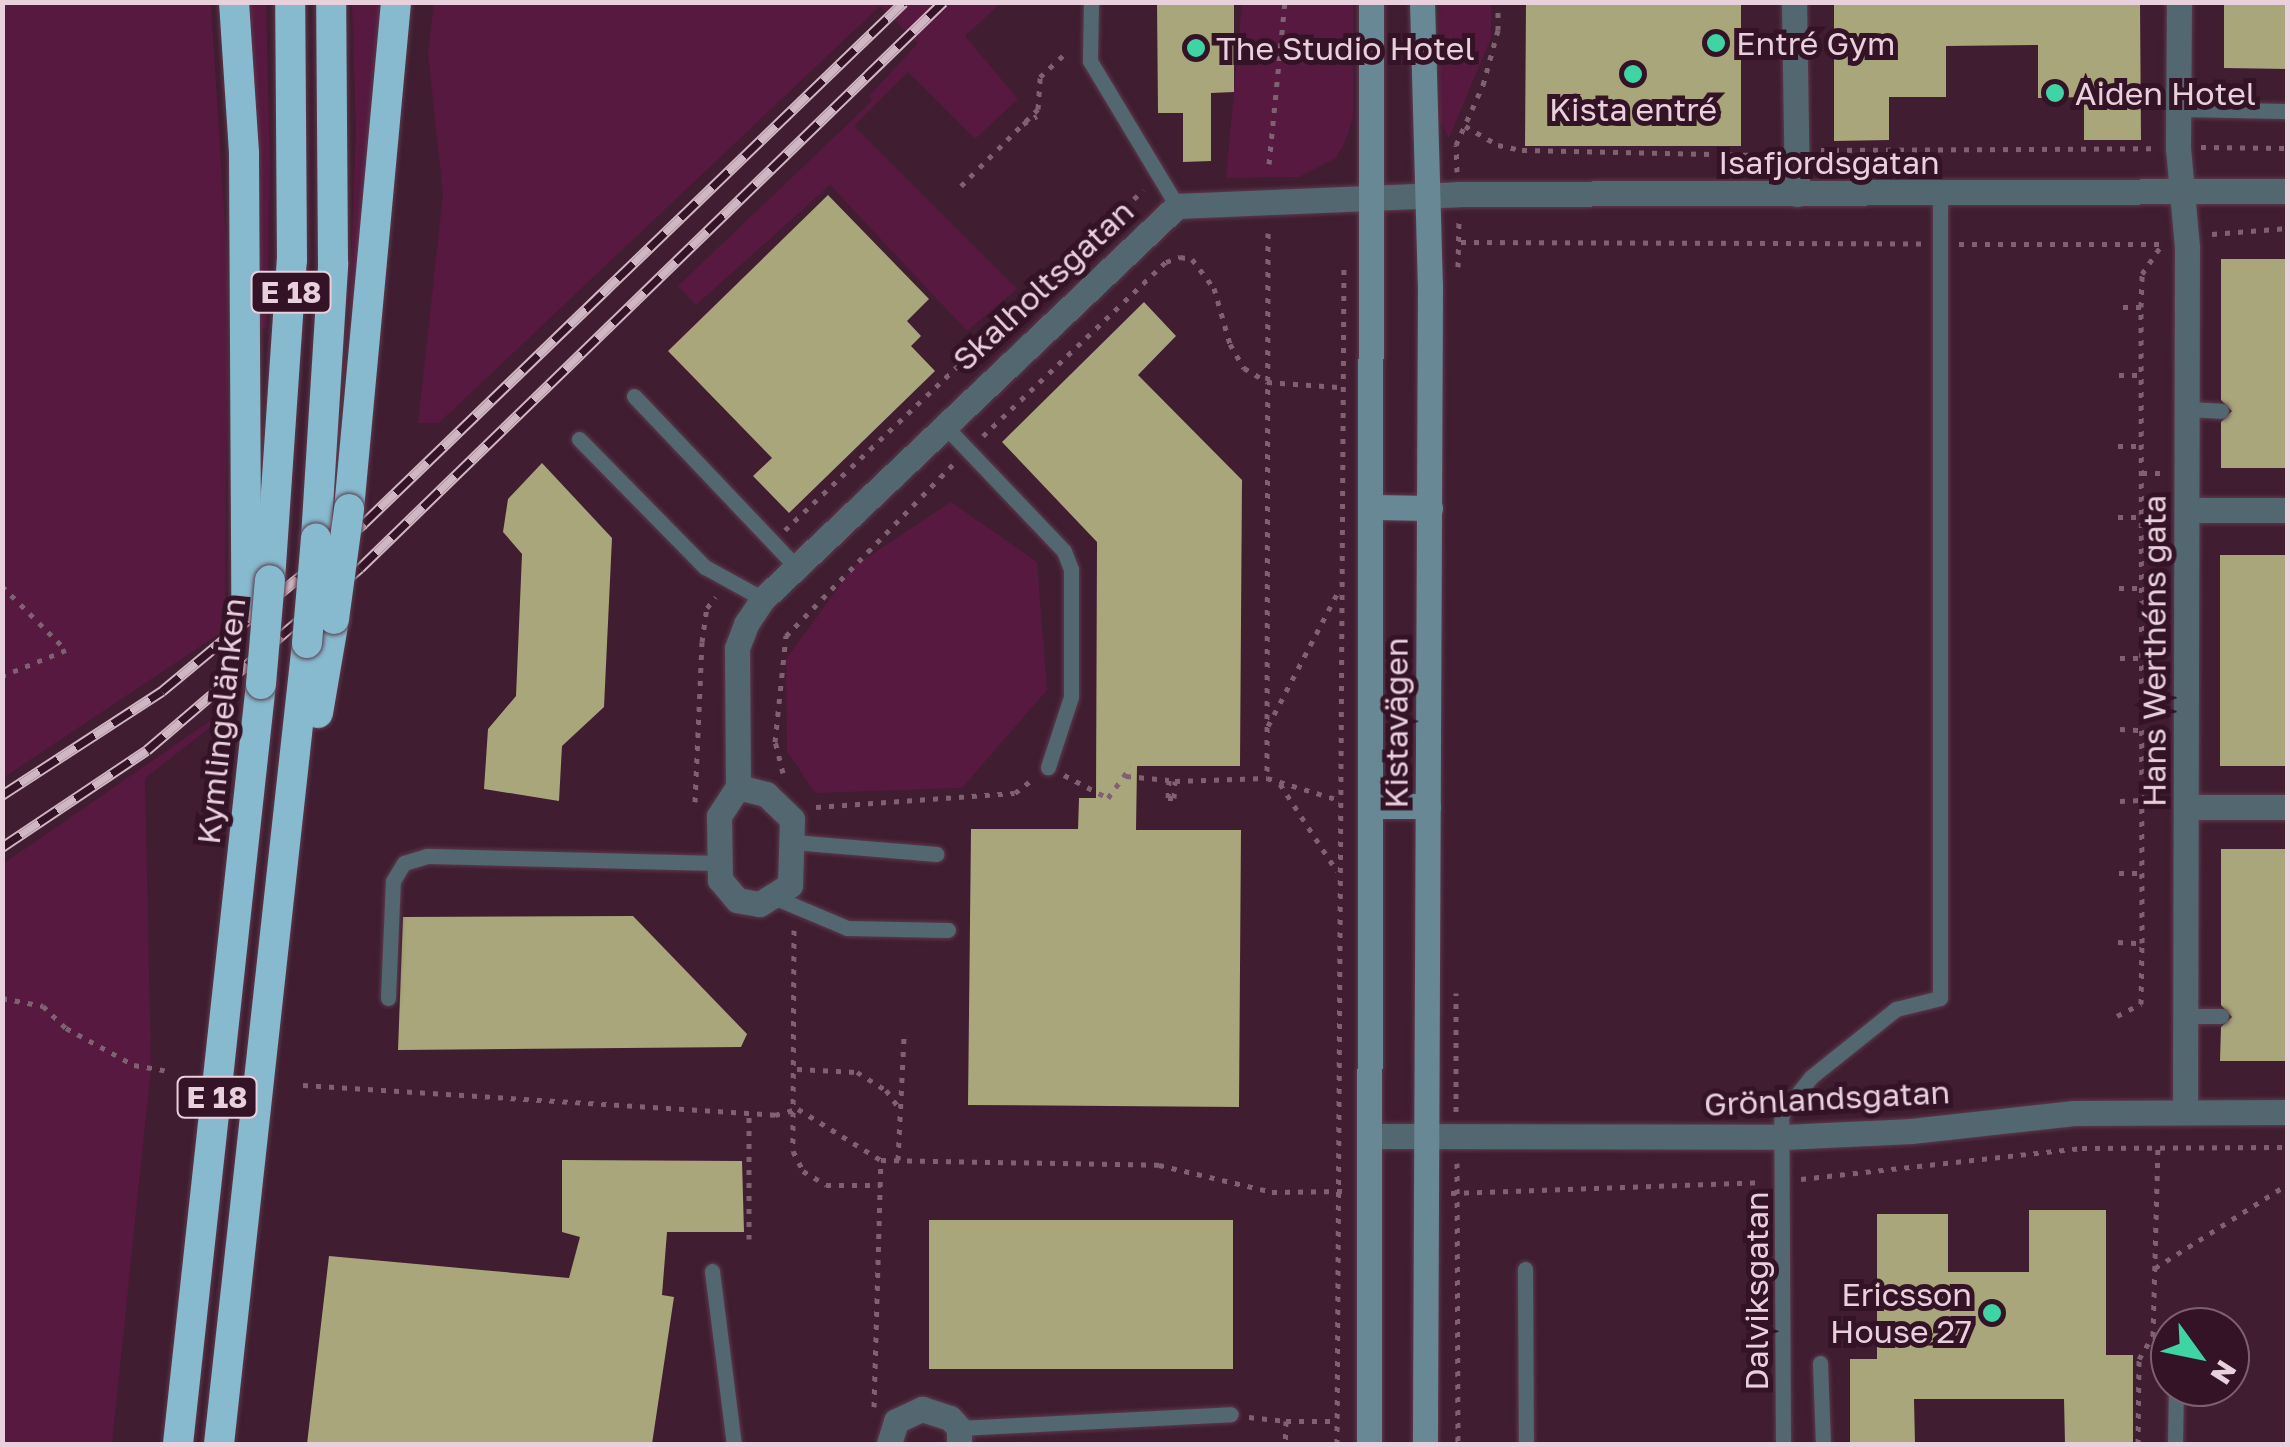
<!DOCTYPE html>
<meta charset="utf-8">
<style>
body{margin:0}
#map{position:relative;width:2290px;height:1447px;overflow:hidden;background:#401d31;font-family:"Golos Text",sans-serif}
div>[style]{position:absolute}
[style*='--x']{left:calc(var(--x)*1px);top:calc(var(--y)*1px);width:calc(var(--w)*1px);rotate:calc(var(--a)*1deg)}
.green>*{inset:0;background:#57193f}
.building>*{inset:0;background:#a8a67a}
.path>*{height:5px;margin-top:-2.5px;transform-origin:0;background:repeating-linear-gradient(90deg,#806172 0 5px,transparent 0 13px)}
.roads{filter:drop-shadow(0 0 2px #5b3a4c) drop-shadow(0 0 2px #5b3a4c)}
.lane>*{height:15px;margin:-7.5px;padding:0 7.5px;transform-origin:7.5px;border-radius:7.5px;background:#536770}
.street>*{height:25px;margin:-12.5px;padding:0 12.5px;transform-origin:12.5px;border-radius:12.5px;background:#536770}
.secondary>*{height:25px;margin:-12.5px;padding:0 12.5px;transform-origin:12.5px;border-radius:12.5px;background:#698896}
.highway>*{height:30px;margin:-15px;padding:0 15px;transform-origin:15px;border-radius:15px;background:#87bacf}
.rail>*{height:11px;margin-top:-5.5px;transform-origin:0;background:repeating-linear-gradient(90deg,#351327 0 22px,#d0b6c3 0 44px);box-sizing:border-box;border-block:2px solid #d0b6c3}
.bridges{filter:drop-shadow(0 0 2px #5b3a4c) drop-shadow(0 0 2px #5b3a4c)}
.highway-bridge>*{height:30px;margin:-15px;padding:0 15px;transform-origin:15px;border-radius:15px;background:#87bacf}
.dots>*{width:28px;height:28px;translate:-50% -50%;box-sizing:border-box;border:5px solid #351327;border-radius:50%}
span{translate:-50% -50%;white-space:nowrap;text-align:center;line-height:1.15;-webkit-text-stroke:10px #351327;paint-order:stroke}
.shield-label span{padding:2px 8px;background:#351327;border:2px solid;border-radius:8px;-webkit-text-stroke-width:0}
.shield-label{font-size:30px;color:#e8d0dc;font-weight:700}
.poi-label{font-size:32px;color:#e8d0dc}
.left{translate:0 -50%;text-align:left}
.right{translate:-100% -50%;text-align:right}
.street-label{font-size:32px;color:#e8d0dc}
.frame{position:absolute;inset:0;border:5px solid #e8d0dc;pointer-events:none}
.north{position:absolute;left:2150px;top:1307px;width:100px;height:100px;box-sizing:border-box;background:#351327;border:2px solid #7d5f6f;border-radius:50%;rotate:123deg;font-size:28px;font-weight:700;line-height:40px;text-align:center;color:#e8d0dc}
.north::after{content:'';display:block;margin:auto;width:35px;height:45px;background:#3ed4a3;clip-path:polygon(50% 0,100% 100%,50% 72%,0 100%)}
</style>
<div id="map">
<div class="green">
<div style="clip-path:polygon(2px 3px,211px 3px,228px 275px,225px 630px,3px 778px)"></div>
<div style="clip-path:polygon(250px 3px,266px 3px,270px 163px,267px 328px,260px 329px)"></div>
<div style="clip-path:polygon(352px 3px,380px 3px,356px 317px,349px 318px,356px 131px)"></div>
<div style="clip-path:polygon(434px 3px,1001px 3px,965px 36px,1018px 99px,975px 139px,908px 72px,854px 126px,1017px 289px,967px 331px,830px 185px,696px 305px,678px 286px,872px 101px,869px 96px,918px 43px,880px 6px,439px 423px,418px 423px,443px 194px,428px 53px)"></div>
<div style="clip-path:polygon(1242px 3px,1353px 3px,1353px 118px,1346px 140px,1336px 158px,1299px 177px,1226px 178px)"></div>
<div style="clip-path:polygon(1439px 3px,1491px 3px,1491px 38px,1449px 138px,1440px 121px)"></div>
<div style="clip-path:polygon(951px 502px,1037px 562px,1047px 690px,962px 788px,815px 793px,787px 751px,786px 659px,854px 566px)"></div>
<div style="clip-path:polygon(217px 716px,216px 723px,145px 778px,151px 1067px,112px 1444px,3px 1444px,3px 864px)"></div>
</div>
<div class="building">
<div style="clip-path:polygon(1157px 2px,1234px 2px,1234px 92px,1211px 93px,1211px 161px,1183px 162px,1183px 113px,1158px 113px)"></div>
<div style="clip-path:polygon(1526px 2px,1741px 2px,1741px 146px,1525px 146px)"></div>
<div style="clip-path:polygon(1834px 2px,2140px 2px,2141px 140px,2084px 140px,2084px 97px,2038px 98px,2038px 45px,1946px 46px,1946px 97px,1889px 97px,1889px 140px,1834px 141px)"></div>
<div style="clip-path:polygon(2224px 2px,2288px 2px,2288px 69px,2224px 68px)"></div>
<div style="clip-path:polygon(828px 195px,929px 299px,907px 321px,921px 336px,911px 346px,935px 371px,789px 513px,753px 476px,772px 458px,668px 351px)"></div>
<div style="clip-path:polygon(2221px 259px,2288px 259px,2288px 468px,2221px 468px,2221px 422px,2232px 411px,2221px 400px)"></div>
<div style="clip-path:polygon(1144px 302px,1176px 336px,1138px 375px,1242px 480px,1240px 766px,1137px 766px,1136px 830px,1241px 830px,1239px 1107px,968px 1105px,971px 829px,1078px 829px,1079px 798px,1096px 798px,1097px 542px,1002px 442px)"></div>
<div style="clip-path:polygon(542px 463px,612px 538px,604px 707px,562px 746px,559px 801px,484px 789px,488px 729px,516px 696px,522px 554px,503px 532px,508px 499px)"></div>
<div style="clip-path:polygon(2220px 555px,2288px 555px,2288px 766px,2220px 766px)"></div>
<div style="clip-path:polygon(2221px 849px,2288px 849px,2288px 1061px,2220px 1061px,2221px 1027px,2232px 1017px,2221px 1005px)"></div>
<div style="clip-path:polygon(633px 916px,747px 1034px,741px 1047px,398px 1050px,403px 917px)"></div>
<div style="clip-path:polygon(562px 1160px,742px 1161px,744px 1232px,667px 1232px,662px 1295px,674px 1297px,652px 1444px,307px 1444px,329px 1256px,569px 1278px,580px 1237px,562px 1232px)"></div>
<div style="clip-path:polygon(2029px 1210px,2106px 1210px,2106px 1355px,2133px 1355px,2133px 1444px,2065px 1444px,2064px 1399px,1914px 1399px,1915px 1444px,1850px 1444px,1850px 1359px,1877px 1359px,1877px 1214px,1948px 1214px,1948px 1272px,2029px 1272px)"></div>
<div style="clip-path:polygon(929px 1220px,1233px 1220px,1233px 1369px,929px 1369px)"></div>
</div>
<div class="path">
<div style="--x:1023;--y:124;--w:16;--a:-30"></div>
<div style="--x:1465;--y:126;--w:38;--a:30"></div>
<div style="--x:1498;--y:145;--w:25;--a:12"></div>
<div style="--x:1522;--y:150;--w:248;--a:1.2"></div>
<div style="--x:2201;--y:147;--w:87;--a:0.7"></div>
<div style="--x:1821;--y:150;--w:334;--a:-0.3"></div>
<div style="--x:1269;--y:164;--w:163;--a:-84.4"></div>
<div style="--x:1457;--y:172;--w:27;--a:-92"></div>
<div style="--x:1456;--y:145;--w:66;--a:-65.8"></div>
<div style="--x:1483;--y:85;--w:57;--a:-74.7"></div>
<div style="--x:1498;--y:30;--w:28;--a:-90"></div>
<div style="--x:961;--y:186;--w:109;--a:-45"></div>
<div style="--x:1038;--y:109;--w:32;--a:-86"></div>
<div style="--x:1040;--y:77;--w:38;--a:-43"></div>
<div style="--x:1268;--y:233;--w:545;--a:90.11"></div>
<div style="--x:1267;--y:778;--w:75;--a:17"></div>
<div style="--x:2212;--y:234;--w:76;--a:-4.5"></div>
<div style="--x:1461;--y:242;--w:462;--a:0.2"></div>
<div style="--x:1959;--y:244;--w:204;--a:0"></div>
<div style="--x:1458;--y:267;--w:49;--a:-88.8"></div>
<div style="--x:2141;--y:307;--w:33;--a:-88"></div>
<div style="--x:2142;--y:274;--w:34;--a:-56"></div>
<div style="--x:2119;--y:375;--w:22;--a:0"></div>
<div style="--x:983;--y:436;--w:253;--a:-43.6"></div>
<div style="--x:1166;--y:262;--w:15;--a:-20"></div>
<div style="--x:1180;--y:257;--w:12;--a:9"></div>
<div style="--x:1192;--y:259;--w:36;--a:53"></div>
<div style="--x:1214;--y:288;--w:58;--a:74.1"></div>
<div style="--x:1230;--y:344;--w:28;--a:60"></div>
<div style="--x:1244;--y:368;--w:27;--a:31"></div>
<div style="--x:1267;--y:382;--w:72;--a:4"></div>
<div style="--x:2118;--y:446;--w:24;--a:0"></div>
<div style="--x:2142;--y:473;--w:22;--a:0"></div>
<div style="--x:2118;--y:517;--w:24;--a:0"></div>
<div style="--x:785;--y:530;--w:494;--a:-43.5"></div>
<div style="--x:2;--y:586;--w:91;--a:45"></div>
<div style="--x:66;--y:650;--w:69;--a:157.9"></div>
<div style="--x:2119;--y:588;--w:22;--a:0"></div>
<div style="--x:2120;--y:658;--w:21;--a:0"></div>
<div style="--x:1268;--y:726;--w:149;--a:-62.4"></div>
<div style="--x:2120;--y:729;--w:22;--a:3"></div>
<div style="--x:783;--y:773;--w:32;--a:-104"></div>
<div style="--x:775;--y:742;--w:107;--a:-84.1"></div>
<div style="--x:786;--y:636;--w:240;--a:-45.8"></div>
<div style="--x:1064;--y:775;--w:50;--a:27.6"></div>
<div style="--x:1108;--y:798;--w:39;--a:-54"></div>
<div style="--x:1126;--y:776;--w:43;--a:5.3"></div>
<div style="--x:1169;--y:780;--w:18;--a:93"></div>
<div style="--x:1168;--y:798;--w:6;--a:0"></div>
<div style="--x:1174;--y:798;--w:17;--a:-87"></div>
<div style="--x:1175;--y:781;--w:92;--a:-1.9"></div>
<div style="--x:1280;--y:784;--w:104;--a:56.8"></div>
<div style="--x:2120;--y:801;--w:21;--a:-3"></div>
<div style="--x:695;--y:802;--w:160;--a:-87.5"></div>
<div style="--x:702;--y:642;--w:34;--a:-82"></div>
<div style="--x:707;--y:608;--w:14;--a:-51"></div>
<div style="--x:816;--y:807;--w:199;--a:-4"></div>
<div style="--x:1015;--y:793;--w:24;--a:-38"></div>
<div style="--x:2119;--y:873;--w:22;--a:0"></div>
<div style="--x:794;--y:930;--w:221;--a:90.3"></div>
<div style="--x:793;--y:1151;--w:22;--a:63"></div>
<div style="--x:803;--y:1171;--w:27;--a:31"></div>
<div style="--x:826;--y:1185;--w:55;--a:0"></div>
<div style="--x:2118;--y:942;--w:22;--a:3"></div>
<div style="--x:2;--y:998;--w:42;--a:11"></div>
<div style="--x:43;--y:1006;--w:32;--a:44"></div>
<div style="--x:66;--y:1028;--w:77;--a:28.6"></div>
<div style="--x:134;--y:1065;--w:34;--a:10"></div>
<div style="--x:2117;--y:1016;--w:27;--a:-27"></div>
<div style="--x:2141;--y:1004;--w:61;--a:-89.1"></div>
<div style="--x:2142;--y:943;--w:636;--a:-90.09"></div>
<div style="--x:2141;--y:307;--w:23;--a:180"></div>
<div style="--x:797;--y:1069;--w:60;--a:2.9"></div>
<div style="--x:857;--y:1072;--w:34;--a:32"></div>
<div style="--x:886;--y:1090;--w:22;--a:54"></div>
<div style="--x:303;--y:1085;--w:473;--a:3.6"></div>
<div style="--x:775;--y:1115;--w:24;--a:-15"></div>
<div style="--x:798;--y:1109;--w:97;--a:31.6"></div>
<div style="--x:881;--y:1160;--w:278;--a:1"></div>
<div style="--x:1159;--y:1165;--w:116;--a:13.4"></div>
<div style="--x:1272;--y:1192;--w:73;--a:-0.8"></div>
<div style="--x:1456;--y:1112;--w:119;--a:-90"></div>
<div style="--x:898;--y:1160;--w:124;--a:-87.2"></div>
<div style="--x:1457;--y:1163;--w:281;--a:89.8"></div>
<div style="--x:1801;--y:1179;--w:283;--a:-6.3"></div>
<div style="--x:2082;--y:1148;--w:206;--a:-0.3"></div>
<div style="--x:1451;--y:1193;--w:309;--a:-2"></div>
<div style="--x:749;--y:1239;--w:125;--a:-90"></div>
<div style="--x:2155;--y:1268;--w:157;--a:-32.3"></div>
<div style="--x:2153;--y:1336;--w:18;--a:19"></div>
<div style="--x:874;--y:1407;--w:247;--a:-88.4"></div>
<div style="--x:1249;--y:1417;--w:37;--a:6"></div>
<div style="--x:1286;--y:1421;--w:23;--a:92"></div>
<div style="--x:1286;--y:1421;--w:51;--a:0"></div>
<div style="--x:1337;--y:1444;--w:1178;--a:-89.66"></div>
<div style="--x:2138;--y:1444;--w:85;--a:-89.3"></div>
<div style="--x:2139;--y:1359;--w:27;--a:-59"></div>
<div style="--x:2153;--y:1336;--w:187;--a:-88.5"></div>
</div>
<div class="roads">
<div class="lane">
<div style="--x:1091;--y:2;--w:59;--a:91"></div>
<div style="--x:1090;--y:61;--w:169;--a:59"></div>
<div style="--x:2179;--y:109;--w:109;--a:1.1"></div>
<div style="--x:634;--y:396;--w:236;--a:46.5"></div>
<div style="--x:2187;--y:409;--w:34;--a:3"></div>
<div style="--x:943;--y:424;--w:175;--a:46.4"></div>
<div style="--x:1064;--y:551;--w:19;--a:69"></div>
<div style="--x:1071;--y:569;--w:128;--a:90"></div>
<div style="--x:1071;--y:697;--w:74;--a:108.2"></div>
<div style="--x:579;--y:439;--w:180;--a:45.5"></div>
<div style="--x:705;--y:567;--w:66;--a:28.9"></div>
<div style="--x:793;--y:842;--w:144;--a:4.8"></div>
<div style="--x:776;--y:898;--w:77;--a:22.9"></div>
<div style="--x:847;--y:928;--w:101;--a:1.1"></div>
<div style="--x:388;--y:998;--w:117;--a:-87.6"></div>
<div style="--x:393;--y:881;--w:21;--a:-59"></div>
<div style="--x:404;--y:863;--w:24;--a:-17"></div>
<div style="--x:427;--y:856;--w:293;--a:1.4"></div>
<div style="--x:2185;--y:1016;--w:36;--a:0"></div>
<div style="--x:1525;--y:1269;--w:175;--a:89.7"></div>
<div style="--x:712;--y:1271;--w:174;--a:82.8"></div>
<div style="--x:1820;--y:1363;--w:81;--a:87.9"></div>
<div style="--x:959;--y:1428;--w:272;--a:-2.9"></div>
<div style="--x:1783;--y:1444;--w:329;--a:-90.3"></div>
<div style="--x:1781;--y:1115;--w:48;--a:-51.7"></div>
<div style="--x:1811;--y:1077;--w:109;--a:-38.7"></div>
<div style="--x:1896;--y:1009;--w:45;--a:-14"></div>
<div style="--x:1940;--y:998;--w:805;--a:-90"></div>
<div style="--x:2175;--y:1444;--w:57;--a:-89"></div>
</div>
<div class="street">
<div style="--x:1794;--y:2;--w:192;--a:89.1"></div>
<div style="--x:2179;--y:2;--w:146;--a:90.4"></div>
<div style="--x:2178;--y:148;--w:99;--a:84.8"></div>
<div style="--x:2187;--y:247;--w:865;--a:90.13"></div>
<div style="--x:2188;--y:510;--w:100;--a:0"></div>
<div style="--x:738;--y:787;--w:29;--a:14"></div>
<div style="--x:766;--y:794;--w:36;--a:44"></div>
<div style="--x:792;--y:819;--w:66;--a:91.7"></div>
<div style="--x:790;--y:885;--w:36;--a:148"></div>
<div style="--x:759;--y:904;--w:22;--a:-170"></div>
<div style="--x:737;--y:900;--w:26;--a:-130"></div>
<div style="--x:720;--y:880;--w:64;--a:-90.9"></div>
<div style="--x:719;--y:816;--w:35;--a:-57"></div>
<div style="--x:738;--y:787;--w:139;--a:-90.4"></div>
<div style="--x:737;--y:648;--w:26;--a:-69"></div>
<div style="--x:746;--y:624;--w:30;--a:-56"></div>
<div style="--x:763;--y:599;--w:571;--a:-43.51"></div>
<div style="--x:1177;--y:206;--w:281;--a:-2.4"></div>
<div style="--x:1458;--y:194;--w:830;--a:-0.21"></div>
<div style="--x:2186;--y:807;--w:102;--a:0"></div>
<div style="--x:1369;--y:1136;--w:415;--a:0.1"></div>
<div style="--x:1784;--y:1137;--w:127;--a:-2.7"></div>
<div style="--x:1911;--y:1131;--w:164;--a:-6.3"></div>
<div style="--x:2074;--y:1113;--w:214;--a:-0.3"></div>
<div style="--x:889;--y:1444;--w:24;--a:-73"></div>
<div style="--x:896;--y:1421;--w:29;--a:-25"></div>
<div style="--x:922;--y:1409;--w:29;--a:18"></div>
<div style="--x:950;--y:1418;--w:13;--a:48"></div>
<div style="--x:959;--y:1428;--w:16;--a:90"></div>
</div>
<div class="secondary">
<div style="--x:1422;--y:2;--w:283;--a:88.4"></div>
<div style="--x:1430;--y:285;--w:1159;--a:90.25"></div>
<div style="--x:1373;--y:507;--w:57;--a:1"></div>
<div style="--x:1371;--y:806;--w:57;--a:0"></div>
<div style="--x:1369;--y:1444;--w:1442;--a:-89.92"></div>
</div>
<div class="highway">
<div style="--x:234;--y:2;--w:151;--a:86.2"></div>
<div style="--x:244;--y:153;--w:449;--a:89.7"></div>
<div style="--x:349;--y:509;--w:509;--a:-84.7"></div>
<div style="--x:316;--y:538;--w:275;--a:-86.4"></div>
<div style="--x:333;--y:264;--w:262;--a:-90.4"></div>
<div style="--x:270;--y:580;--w:321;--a:-86.1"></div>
<div style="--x:292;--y:260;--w:258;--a:-90.4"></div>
<div style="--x:318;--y:713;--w:95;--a:-80.3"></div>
<div style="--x:178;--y:1444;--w:765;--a:-83.77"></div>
<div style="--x:219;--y:1444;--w:806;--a:-83.73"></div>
</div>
</div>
<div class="rail">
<div style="--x:2;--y:795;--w:191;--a:-33"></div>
<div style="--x:162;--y:691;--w:263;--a:-39.7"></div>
<div style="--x:364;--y:523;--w:750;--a:-43.97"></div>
<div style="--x:2;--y:847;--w:174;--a:-33.8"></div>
<div style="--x:147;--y:750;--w:280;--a:-40.5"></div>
<div style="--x:360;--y:568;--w:813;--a:-44.15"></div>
</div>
<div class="bridges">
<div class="highway-bridge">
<div style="--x:334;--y:619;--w:111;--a:-82.2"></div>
<div style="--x:307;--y:643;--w:105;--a:-85.1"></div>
<div style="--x:261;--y:684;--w:104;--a:-85.1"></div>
</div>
</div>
<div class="dots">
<div style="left:1716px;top:43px;background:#3ed4a3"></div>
<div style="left:1196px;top:48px;background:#3ed4a3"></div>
<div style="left:1633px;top:74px;background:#3ed4a3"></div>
<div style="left:2055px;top:93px;background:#3ed4a3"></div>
<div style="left:1992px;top:1313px;background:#3ed4a3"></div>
</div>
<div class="shield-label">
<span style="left:291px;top:292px">E 18</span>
<span style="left:217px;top:1097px">E 18</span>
</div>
<div class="poi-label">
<span class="left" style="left:1736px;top:43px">Entré Gym</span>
<span class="left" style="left:1216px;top:48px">The Studio Hotel</span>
<span class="left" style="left:2075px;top:93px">Aiden Hotel</span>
<span style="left:1633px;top:109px">Kista entré</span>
<span class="right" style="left:1972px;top:1313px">Ericsson<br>House 27</span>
</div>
<div class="street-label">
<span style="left:1829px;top:162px">Isafjordsgatan</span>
<span style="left:1043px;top:285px;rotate:-43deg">Skalholtsgatan</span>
<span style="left:2154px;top:651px;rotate:-90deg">Hans Werthéns gata</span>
<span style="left:221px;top:721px;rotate:-84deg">Kymlingelänken</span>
<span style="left:1396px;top:723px;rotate:-90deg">Kistavägen</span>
<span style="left:1827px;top:1098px;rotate:-3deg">Grönlandsgatan</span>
<span style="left:1756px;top:1291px;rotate:-90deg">Dalviksgatan</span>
</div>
<div class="frame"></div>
<div class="north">N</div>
</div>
